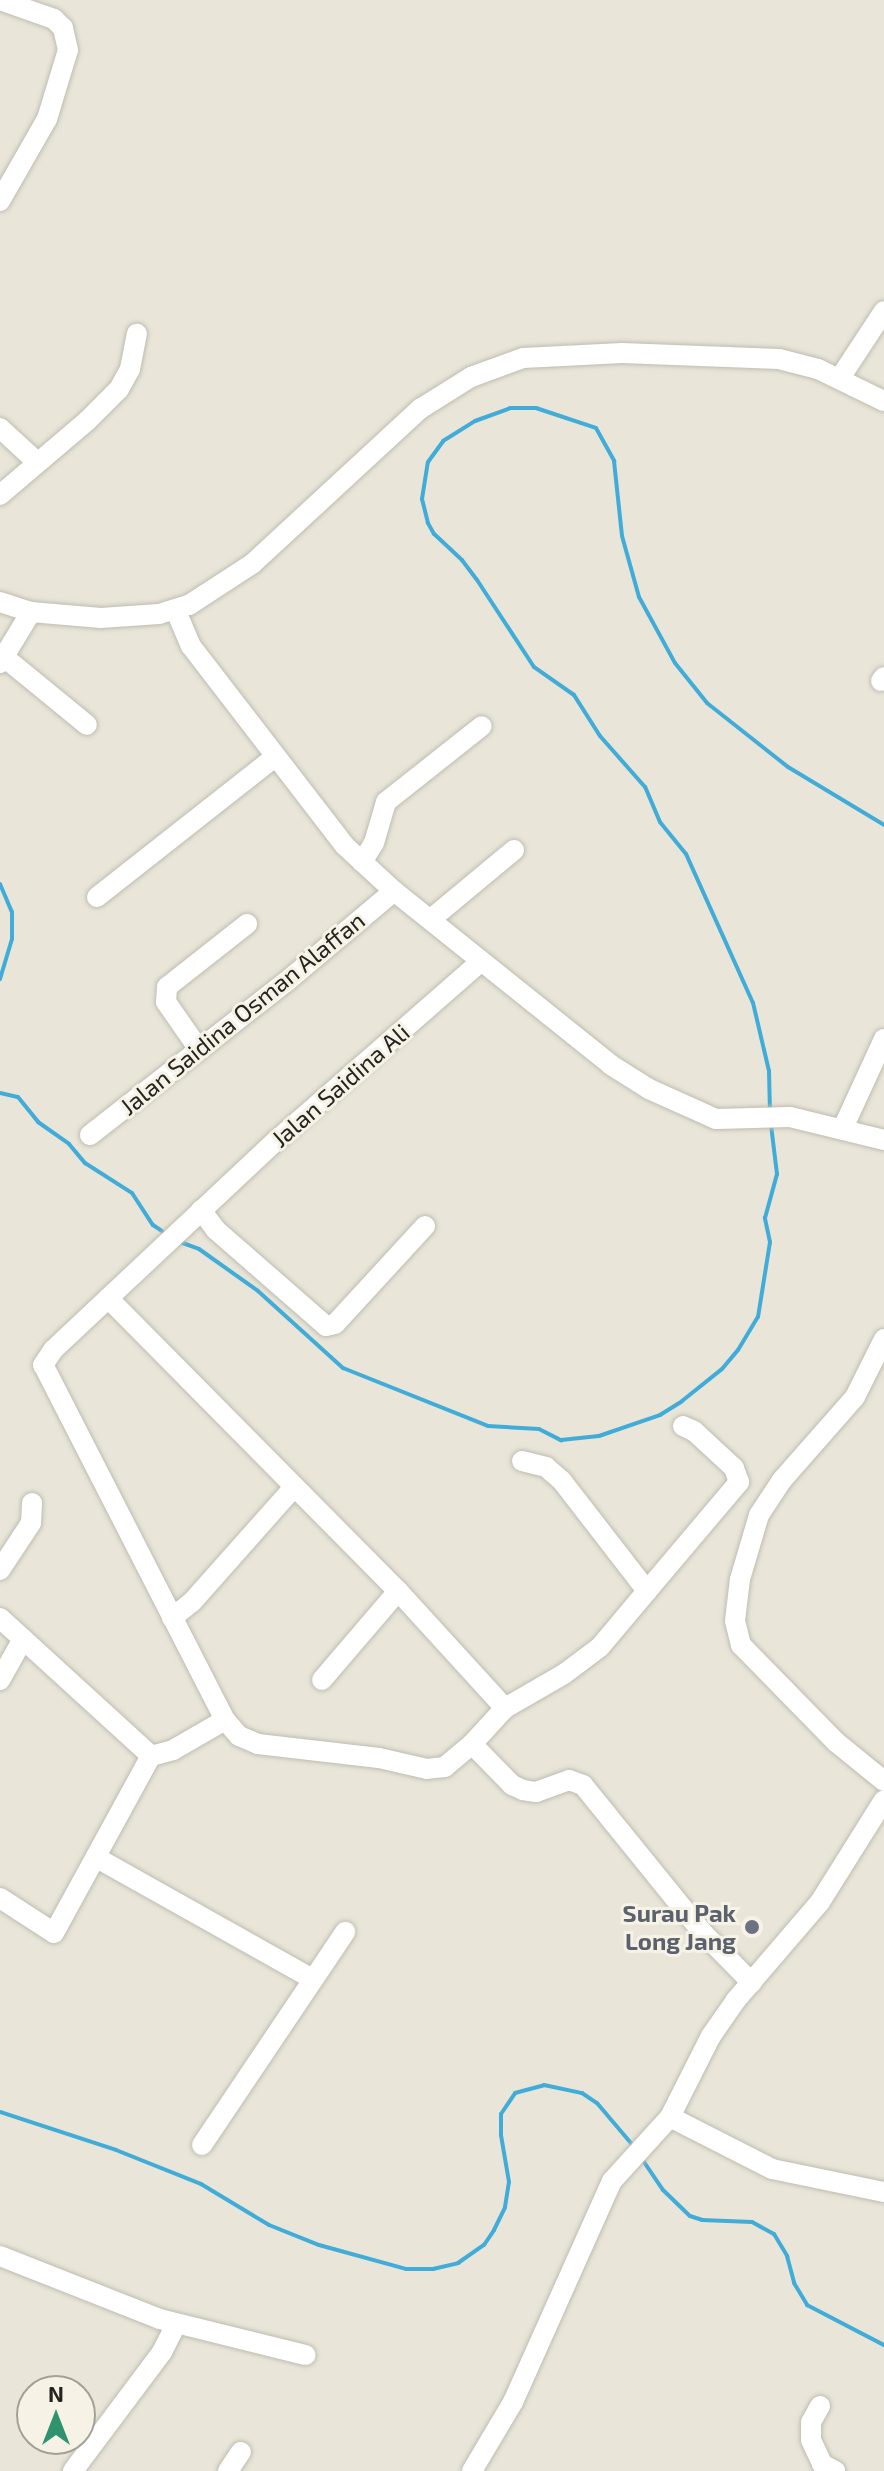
<!DOCTYPE html>
<style>
body{margin:0}
#map{position:relative;width:884px;height:2471px;overflow:hidden;background:#e9e6d9;font-family:"Exo 2",sans-serif}
div>[style]{position:absolute}
[style*='--x']{left:calc(var(--x)*1px);top:calc(var(--y)*1px);width:calc(var(--w)*1px);rotate:calc(var(--a)*1deg)}
.stream>*{height:4px;margin:-2px;padding:0 2px;transform-origin:2px;border-radius:2px;background:#41acd8}
.roads{filter:drop-shadow(0 0 2px #bfbcb0) drop-shadow(0 0 2px #bfbcb0)}
.minor>*{height:20px;margin:-10px;padding:0 10px;transform-origin:10px;border-radius:10px;background:#fff}
.dots>*{width:22px;height:22px;translate:-50% -50%;box-sizing:border-box;border:4px solid #f6f3e6;border-radius:50%}
span{translate:-50% -50%;white-space:nowrap;text-align:center;line-height:1.15;-webkit-text-stroke:6px #f6f3e6;paint-order:stroke}
.street-label{font-size:24px;color:#262420}
.worship-label{font-size:24px;color:#5b616d;font-weight:700}
.right{translate:-100% -50%;text-align:right}
.north{position:absolute;left:16px;top:2375px;width:80px;height:80px;box-sizing:border-box;background:#f6f3e6;border:2px solid #a3a097;border-radius:50%;rotate:0deg;font-size:22px;font-weight:700;line-height:32px;text-align:center;color:#262420}
.north::after{content:'';display:block;margin:auto;width:28px;height:36px;background:#2f936f;clip-path:polygon(50% 0,100% 100%,50% 72%,0 100%)}
</style>
<div id="map">
<div class="stream">
<div style="--x:0;--y:884;--w:30;--a:67"></div>
<div style="--x:12;--y:912;--w:27;--a:90"></div>
<div style="--x:12;--y:939;--w:42;--a:106.7"></div>
<div style="--x:0;--y:1093;--w:18;--a:13"></div>
<div style="--x:18;--y:1097;--w:32;--a:51"></div>
<div style="--x:38;--y:1122;--w:38;--a:35"></div>
<div style="--x:69;--y:1144;--w:25;--a:50"></div>
<div style="--x:85;--y:1163;--w:56;--a:32.6"></div>
<div style="--x:132;--y:1193;--w:38;--a:57"></div>
<div style="--x:153;--y:1225;--w:11;--a:34"></div>
<div style="--x:770;--y:1112;--w:41;--a:-91.4"></div>
<div style="--x:769;--y:1071;--w:70;--a:-103.2"></div>
<div style="--x:753;--y:1003;--w:163;--a:-114.2"></div>
<div style="--x:686;--y:854;--w:41;--a:-129.1"></div>
<div style="--x:660;--y:822;--w:38;--a:-113"></div>
<div style="--x:645;--y:787;--w:68;--a:-131.4"></div>
<div style="--x:600;--y:736;--w:49;--a:-122.4"></div>
<div style="--x:574;--y:695;--w:49;--a:-145"></div>
<div style="--x:534;--y:667;--w:104;--a:-123.2"></div>
<div style="--x:477;--y:580;--w:25;--a:-127"></div>
<div style="--x:462;--y:560;--w:38;--a:-137"></div>
<div style="--x:434;--y:534;--w:13;--a:-119"></div>
<div style="--x:428;--y:523;--w:25;--a:-104"></div>
<div style="--x:422;--y:499;--w:37;--a:-81"></div>
<div style="--x:428;--y:462;--w:26;--a:-54"></div>
<div style="--x:443;--y:441;--w:38;--a:-32"></div>
<div style="--x:475;--y:421;--w:37;--a:-20"></div>
<div style="--x:510;--y:408;--w:26;--a:0"></div>
<div style="--x:536;--y:408;--w:63;--a:18.4"></div>
<div style="--x:596;--y:428;--w:38;--a:61"></div>
<div style="--x:614;--y:461;--w:75;--a:83.9"></div>
<div style="--x:622;--y:536;--w:63;--a:74.4"></div>
<div style="--x:639;--y:597;--w:75;--a:61.4"></div>
<div style="--x:675;--y:663;--w:51;--a:51.3"></div>
<div style="--x:707;--y:703;--w:103;--a:38.3"></div>
<div style="--x:788;--y:767;--w:112;--a:31.1"></div>
<div style="--x:180;--y:1242;--w:20;--a:20"></div>
<div style="--x:199;--y:1249;--w:72;--a:35.4"></div>
<div style="--x:258;--y:1291;--w:115;--a:42.2"></div>
<div style="--x:343;--y:1368;--w:156;--a:21.8"></div>
<div style="--x:488;--y:1426;--w:51;--a:3.4"></div>
<div style="--x:539;--y:1429;--w:25;--a:27"></div>
<div style="--x:561;--y:1440;--w:38;--a:-6"></div>
<div style="--x:599;--y:1436;--w:65;--a:-19"></div>
<div style="--x:660;--y:1415;--w:26;--a:-32"></div>
<div style="--x:682;--y:1401;--w:51;--a:-38.7"></div>
<div style="--x:722;--y:1369;--w:25;--a:-50"></div>
<div style="--x:738;--y:1350;--w:39;--a:-59"></div>
<div style="--x:758;--y:1317;--w:76;--a:-80.9"></div>
<div style="--x:770;--y:1242;--w:25;--a:-102"></div>
<div style="--x:765;--y:1218;--w:46;--a:-74.7"></div>
<div style="--x:777;--y:1174;--w:49;--a:-97"></div>
<div style="--x:0;--y:2112;--w:122;--a:18.1"></div>
<div style="--x:116;--y:2150;--w:92;--a:21.8"></div>
<div style="--x:201;--y:2184;--w:79;--a:31.1"></div>
<div style="--x:269;--y:2225;--w:54;--a:21.8"></div>
<div style="--x:319;--y:2245;--w:90;--a:15.4"></div>
<div style="--x:406;--y:2269;--w:27;--a:0"></div>
<div style="--x:433;--y:2269;--w:26;--a:-13"></div>
<div style="--x:458;--y:2263;--w:32;--a:-35"></div>
<div style="--x:484;--y:2245;--w:18;--a:-56"></div>
<div style="--x:494;--y:2230;--w:25;--a:-64"></div>
<div style="--x:505;--y:2207;--w:25;--a:-81"></div>
<div style="--x:509;--y:2182;--w:48;--a:-99.7"></div>
<div style="--x:501;--y:2135;--w:21;--a:-90"></div>
<div style="--x:501;--y:2114;--w:25;--a:-56"></div>
<div style="--x:515;--y:2093;--w:30;--a:-15"></div>
<div style="--x:544;--y:2085;--w:39;--a:12"></div>
<div style="--x:582;--y:2093;--w:18;--a:34"></div>
<div style="--x:597;--y:2103;--w:59;--a:49.8"></div>
<div style="--x:642;--y:2159;--w:37;--a:56"></div>
<div style="--x:663;--y:2190;--w:37;--a:44"></div>
<div style="--x:690;--y:2216;--w:13;--a:18"></div>
<div style="--x:702;--y:2220;--w:50;--a:2.3"></div>
<div style="--x:752;--y:2222;--w:25;--a:29"></div>
<div style="--x:774;--y:2234;--w:26;--a:59"></div>
<div style="--x:787;--y:2256;--w:28;--a:75"></div>
<div style="--x:794;--y:2283;--w:26;--a:59"></div>
<div style="--x:807;--y:2305;--w:87;--a:27.5"></div>
</div>
<div class="roads">
<div class="minor">
<div style="--x:0;--y:201;--w:95;--a:-60.2"></div>
<div style="--x:47;--y:119;--w:72;--a:-73.1"></div>
<div style="--x:68;--y:50;--w:23;--a:-103"></div>
<div style="--x:63;--y:28;--w:13;--a:-135"></div>
<div style="--x:54;--y:19;--w:57;--a:-160.6"></div>
<div style="--x:840;--y:378;--w:80;--a:-56.7"></div>
<div style="--x:0;--y:428;--w:50;--a:42.6"></div>
<div style="--x:0;--y:495;--w:114;--a:-40.4"></div>
<div style="--x:87;--y:421;--w:45;--a:-45"></div>
<div style="--x:119;--y:389;--w:23;--a:-61"></div>
<div style="--x:130;--y:369;--w:36;--a:-79"></div>
<div style="--x:0;--y:602;--w:33;--a:18"></div>
<div style="--x:31;--y:612;--w:70;--a:4.9"></div>
<div style="--x:101;--y:618;--w:58;--a:-3.9"></div>
<div style="--x:159;--y:614;--w:31;--a:-17"></div>
<div style="--x:189;--y:605;--w:75;--a:-33.1"></div>
<div style="--x:252;--y:564;--w:229;--a:-42.7"></div>
<div style="--x:420;--y:409;--w:60;--a:-32.1"></div>
<div style="--x:471;--y:377;--w:55;--a:-20.1"></div>
<div style="--x:523;--y:358;--w:99;--a:-2.9"></div>
<div style="--x:622;--y:353;--w:157;--a:2.2"></div>
<div style="--x:779;--y:359;--w:40;--a:14.4"></div>
<div style="--x:818;--y:369;--w:73;--a:25.9"></div>
<div style="--x:176;--y:611;--w:38;--a:67"></div>
<div style="--x:191;--y:646;--w:251;--a:52.4"></div>
<div style="--x:344;--y:845;--w:68;--a:42.6"></div>
<div style="--x:394;--y:891;--w:278;--a:38.7"></div>
<div style="--x:611;--y:1065;--w:45;--a:32.3"></div>
<div style="--x:649;--y:1089;--w:73;--a:24.1"></div>
<div style="--x:716;--y:1119;--w:74;--a:-1.5"></div>
<div style="--x:790;--y:1117;--w:97;--a:13.7"></div>
<div style="--x:4;--y:657;--w:107;--a:39.3"></div>
<div style="--x:0;--y:663;--w:60;--a:-58.7"></div>
<div style="--x:881;--y:681;--w:5;--a:-53"></div>
<div style="--x:362;--y:862;--w:22;--a:-58"></div>
<div style="--x:374;--y:843;--w:43;--a:-73.7"></div>
<div style="--x:386;--y:802;--w:122;--a:-38.4"></div>
<div style="--x:97;--y:897;--w:226;--a:-38.2"></div>
<div style="--x:431;--y:919;--w:108;--a:-39.7"></div>
<div style="--x:198;--y:1048;--w:56;--a:-124.8"></div>
<div style="--x:166;--y:1002;--w:15;--a:-86"></div>
<div style="--x:167;--y:987;--w:102;--a:-38.2"></div>
<div style="--x:843;--y:1128;--w:98;--a:-65.3"></div>
<div style="--x:90;--y:1135;--w:249;--a:-38"></div>
<div style="--x:286;--y:982;--w:141;--a:-40.1"></div>
<div style="--x:201;--y:1210;--w:25;--a:53"></div>
<div style="--x:216;--y:1230;--w:146;--a:41.1"></div>
<div style="--x:326;--y:1326;--w:9;--a:-13"></div>
<div style="--x:335;--y:1324;--w:133;--a:-47.4"></div>
<div style="--x:108;--y:1298;--w:412;--a:45.3"></div>
<div style="--x:398;--y:1591;--w:159;--a:47.6"></div>
<div style="--x:884;--y:1339;--w:65;--a:116.6"></div>
<div style="--x:855;--y:1397;--w:111;--a:131.3"></div>
<div style="--x:782;--y:1480;--w:42;--a:123.3"></div>
<div style="--x:759;--y:1515;--w:67;--a:106.5"></div>
<div style="--x:740;--y:1579;--w:42;--a:96.8"></div>
<div style="--x:735;--y:1621;--w:25;--a:76"></div>
<div style="--x:741;--y:1645;--w:136;--a:45.6"></div>
<div style="--x:836;--y:1742;--w:62;--a:39.1"></div>
<div style="--x:522;--y:1461;--w:25;--a:14"></div>
<div style="--x:546;--y:1467;--w:21;--a:41"></div>
<div style="--x:562;--y:1481;--w:139;--a:52.3"></div>
<div style="--x:647;--y:1591;--w:73;--a:130"></div>
<div style="--x:600;--y:1647;--w:45;--a:143.1"></div>
<div style="--x:564;--y:1674;--w:68;--a:150"></div>
<div style="--x:505;--y:1708;--w:49;--a:132.5"></div>
<div style="--x:472;--y:1744;--w:57;--a:45.7"></div>
<div style="--x:512;--y:1785;--w:12;--a:24"></div>
<div style="--x:523;--y:1790;--w:13;--a:9"></div>
<div style="--x:536;--y:1792;--w:35;--a:-20"></div>
<div style="--x:569;--y:1780;--w:15;--a:20"></div>
<div style="--x:583;--y:1785;--w:189;--a:51"></div>
<div style="--x:702;--y:1932;--w:71;--a:45.6"></div>
<div style="--x:0;--y:1570;--w:56;--a:-56.6"></div>
<div style="--x:31;--y:1523;--w:20;--a:-87"></div>
<div style="--x:647;--y:1591;--w:143;--a:-49.8"></div>
<div style="--x:739;--y:1482;--w:15;--a:-110"></div>
<div style="--x:734;--y:1468;--w:54;--a:-137.2"></div>
<div style="--x:694;--y:1431;--w:12;--a:-156"></div>
<div style="--x:0;--y:1618;--w:205;--a:42.4"></div>
<div style="--x:151;--y:1756;--w:23;--a:-15"></div>
<div style="--x:173;--y:1750;--w:60;--a:-30"></div>
<div style="--x:172;--y:1618;--w:26;--a:-39"></div>
<div style="--x:192;--y:1602;--w:154;--a:-48.4"></div>
<div style="--x:0;--y:1680;--w:47;--a:-60.7"></div>
<div style="--x:322;--y:1680;--w:117;--a:-49.5"></div>
<div style="--x:472;--y:1744;--w:35;--a:140"></div>
<div style="--x:445;--y:1767;--w:18;--a:174"></div>
<div style="--x:427;--y:1769;--w:49;--a:-167.1"></div>
<div style="--x:379;--y:1758;--w:122;--a:-173.4"></div>
<div style="--x:258;--y:1744;--w:21;--a:-157"></div>
<div style="--x:239;--y:1736;--w:21;--a:-131"></div>
<div style="--x:225;--y:1720;--w:399;--a:-117.1"></div>
<div style="--x:43;--y:1365;--w:18;--a:-56"></div>
<div style="--x:53;--y:1350;--w:307;--a:-43.2"></div>
<div style="--x:277;--y:1140;--w:270;--a:-41.2"></div>
<div style="--x:97;--y:1858;--w:248;--a:29.3"></div>
<div style="--x:0;--y:1898;--w:64;--a:32.9"></div>
<div style="--x:54;--y:1933;--w:202;--a:-61.3"></div>
<div style="--x:670;--y:2117;--w:114;--a:27"></div>
<div style="--x:772;--y:2169;--w:114;--a:11.6"></div>
<div style="--x:202;--y:2145;--w:257;--a:-56.1"></div>
<div style="--x:0;--y:2256;--w:172;--a:21.5"></div>
<div style="--x:160;--y:2319;--w:150;--a:13.9"></div>
<div style="--x:820;--y:2406;--w:18;--a:119"></div>
<div style="--x:811;--y:2422;--w:18;--a:90"></div>
<div style="--x:811;--y:2440;--w:26;--a:65"></div>
<div style="--x:822;--y:2464;--w:15;--a:28"></div>
<div style="--x:73;--y:2471;--w:149;--a:-53.2"></div>
<div style="--x:162;--y:2352;--w:31;--a:-63"></div>
<div style="--x:228;--y:2471;--w:23;--a:-56"></div>
<div style="--x:472;--y:2471;--w:80;--a:-59.3"></div>
<div style="--x:513;--y:2402;--w:242;--a:-65.9"></div>
<div style="--x:612;--y:2181;--w:86;--a:-47.8"></div>
<div style="--x:670;--y:2117;--w:91;--a:-63.2"></div>
<div style="--x:711;--y:2036;--w:44;--a:-55.2"></div>
<div style="--x:736;--y:2000;--w:129;--a:-49.4"></div>
<div style="--x:820;--y:1902;--w:120;--a:-57.9"></div>
</div>
</div>
<div class="dots">
<div style="left:752px;top:1927px;background:#6b7280"></div>
</div>
<div class="street-label">
<span style="left:242px;top:1013px;rotate:-39deg">Jalan Saidina Osman Alaffan</span>
<span style="left:340px;top:1085px;rotate:-41deg">Jalan Saidina Ali</span>
</div>
<div class="worship-label">
<span class="right" style="left:736px;top:1927px">Surau Pak<br>Long Jang</span>
</div>
<div class="north">N</div>
</div>
